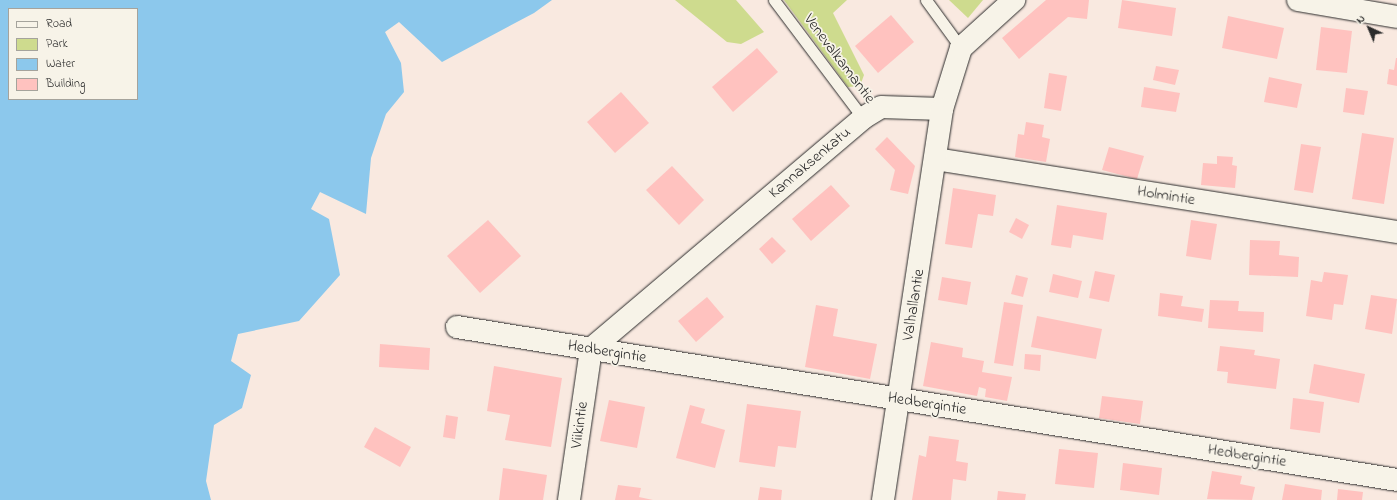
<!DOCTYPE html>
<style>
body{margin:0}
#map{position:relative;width:1397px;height:500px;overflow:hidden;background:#f9e9e0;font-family:"Indie Flower",sans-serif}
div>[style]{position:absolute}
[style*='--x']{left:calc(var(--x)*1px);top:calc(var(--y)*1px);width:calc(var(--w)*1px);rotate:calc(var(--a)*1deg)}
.green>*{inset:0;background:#cedb8e}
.water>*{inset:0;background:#8cc8ec}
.building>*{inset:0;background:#ffc2bf}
.roads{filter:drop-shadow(0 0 1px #2b2b2b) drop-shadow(0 0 1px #2b2b2b)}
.service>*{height:11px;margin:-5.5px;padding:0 5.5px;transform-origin:5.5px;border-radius:5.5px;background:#f7f3e8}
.minor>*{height:22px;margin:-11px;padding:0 11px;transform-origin:11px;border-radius:11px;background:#f7f3e8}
span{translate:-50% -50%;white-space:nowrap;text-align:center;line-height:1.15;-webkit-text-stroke:3.5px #f7f3e8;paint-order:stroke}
.street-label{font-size:16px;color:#2b2b2b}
.legend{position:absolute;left:8px;top:8px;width:130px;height:92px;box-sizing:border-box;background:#f7f3e8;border:1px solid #a5a39c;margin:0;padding:5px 7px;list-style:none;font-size:12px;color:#2b2b2b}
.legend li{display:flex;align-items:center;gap:8px;height:20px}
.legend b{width:20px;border:1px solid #a5a39c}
.north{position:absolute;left:1349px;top:8px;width:40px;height:40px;-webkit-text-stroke:3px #f7f3e8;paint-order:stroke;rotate:316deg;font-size:11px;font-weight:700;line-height:16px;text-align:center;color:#2b2b2b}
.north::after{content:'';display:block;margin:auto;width:14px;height:18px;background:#2b2b2b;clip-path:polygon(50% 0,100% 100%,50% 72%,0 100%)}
</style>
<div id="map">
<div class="green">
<div style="clip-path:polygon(675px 0,736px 0,764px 32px,741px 44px,727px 42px)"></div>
<div style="clip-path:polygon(784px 0,847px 0,833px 13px,864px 75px,860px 86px,848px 87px)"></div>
<div style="clip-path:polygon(949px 0,983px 0,968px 18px)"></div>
</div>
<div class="water">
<div style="clip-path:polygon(evenodd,0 0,552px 0,534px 13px,442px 62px,399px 22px,385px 32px,401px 63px,404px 92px,386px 114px,371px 158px,366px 214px,320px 192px,311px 209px,329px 219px,340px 275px,299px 321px,238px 334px,231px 361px,251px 375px,242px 408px,214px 425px,206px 481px,211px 500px,0 500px,0 0,9px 9px,137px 9px,137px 99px,9px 99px,9px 9px)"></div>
</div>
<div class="building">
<div style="clip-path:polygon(1046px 0,1089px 0,1087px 19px,1068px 17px,1019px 59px,1002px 38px)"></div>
<div style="clip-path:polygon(1122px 0,1176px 8px,1172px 36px,1118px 28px)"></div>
<div style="clip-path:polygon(891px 15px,914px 42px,878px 73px,855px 46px)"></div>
<div style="clip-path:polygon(1228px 16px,1284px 28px,1277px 59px,1222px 48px)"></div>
<div style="clip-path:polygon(1321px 27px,1352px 31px,1347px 73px,1316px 70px)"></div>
<div style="clip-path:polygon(757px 48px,778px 72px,733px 112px,712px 87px)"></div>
<div style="clip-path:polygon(1396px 58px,1397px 58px,1397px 86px,1387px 84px,1389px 69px,1394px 70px)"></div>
<div style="clip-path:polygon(1156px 66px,1179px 70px,1175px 85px,1153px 80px)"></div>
<div style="clip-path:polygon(1049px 73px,1067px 76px,1061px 111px,1044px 108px)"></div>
<div style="clip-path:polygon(1269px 77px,1302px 84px,1297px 108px,1264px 102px)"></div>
<div style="clip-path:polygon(1144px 87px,1180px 93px,1176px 112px,1141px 107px)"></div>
<div style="clip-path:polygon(1346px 88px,1368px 91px,1364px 115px,1343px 112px)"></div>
<div style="clip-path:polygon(621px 92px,649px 123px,615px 153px,587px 122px)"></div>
<div style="clip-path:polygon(1026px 122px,1044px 125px,1042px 137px,1050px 139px,1046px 162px,1015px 157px,1018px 134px,1024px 135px)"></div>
<div style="clip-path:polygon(1362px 133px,1394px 138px,1384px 204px,1352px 199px)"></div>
<div style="clip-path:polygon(887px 137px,915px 166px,908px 194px,890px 190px,895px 170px,875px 149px)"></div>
<div style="clip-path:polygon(1301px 144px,1321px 147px,1313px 193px,1294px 190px)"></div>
<div style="clip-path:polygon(1109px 147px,1144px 156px,1137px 179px,1102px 170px)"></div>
<div style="clip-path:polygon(1217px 156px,1233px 157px,1232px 165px,1237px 166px,1235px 188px,1201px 185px,1203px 163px,1217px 164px)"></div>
<div style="clip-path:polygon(672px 166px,704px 200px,679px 225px,646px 190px)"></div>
<div style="clip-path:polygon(831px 185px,850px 206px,811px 241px,792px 219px)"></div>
<div style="clip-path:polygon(953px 188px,996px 195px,993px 216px,978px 214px,972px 248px,945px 244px)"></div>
<div style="clip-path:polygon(1057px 205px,1107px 213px,1103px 240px,1073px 235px,1071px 248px,1051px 245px)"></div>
<div style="clip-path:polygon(1016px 218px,1029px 225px,1022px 239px,1009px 232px)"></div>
<div style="clip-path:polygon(488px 220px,521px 256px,480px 293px,447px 256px)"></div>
<div style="clip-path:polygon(1191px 220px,1217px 224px,1211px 260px,1186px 256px)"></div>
<div style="clip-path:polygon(772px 237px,786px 251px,772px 264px,759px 249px)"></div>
<div style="clip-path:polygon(1250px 240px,1280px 241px,1279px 255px,1299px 257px,1298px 277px,1249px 275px)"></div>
<div style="clip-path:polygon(1095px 271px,1115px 275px,1109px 302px,1089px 298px)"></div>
<div style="clip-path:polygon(1324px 272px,1348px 275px,1343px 305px,1334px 304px,1332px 320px,1306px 316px,1311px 280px,1322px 282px)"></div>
<div style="clip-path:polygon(1053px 274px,1082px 281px,1078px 298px,1049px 292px)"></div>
<div style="clip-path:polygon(1016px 275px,1028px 278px,1023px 297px,1011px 294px)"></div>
<div style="clip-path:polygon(942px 277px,971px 282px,967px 305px,938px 300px)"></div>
<div style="clip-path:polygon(1160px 293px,1183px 296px,1181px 306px,1204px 309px,1202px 322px,1158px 316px)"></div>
<div style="clip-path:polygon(1371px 295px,1397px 299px,1392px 334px,1365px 329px)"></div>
<div style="clip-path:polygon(707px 297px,724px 317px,696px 342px,678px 321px)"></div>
<div style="clip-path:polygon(1210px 300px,1239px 301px,1238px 311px,1264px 312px,1263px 332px,1208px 328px)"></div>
<div style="clip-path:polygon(1004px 302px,1023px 305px,1013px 366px,994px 363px)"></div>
<div style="clip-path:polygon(816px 305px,838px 309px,833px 336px,877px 344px,870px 379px,805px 367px)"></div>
<div style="clip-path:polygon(1037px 316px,1102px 329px,1096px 359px,1031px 347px)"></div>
<div style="clip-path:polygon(931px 342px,963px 348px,962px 357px,984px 361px,982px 372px,1012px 377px,1007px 401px,985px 397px,986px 389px,979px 387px,977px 396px,923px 386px)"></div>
<div style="clip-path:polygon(380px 344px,430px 348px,429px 370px,379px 367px)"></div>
<div style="clip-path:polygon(1220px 346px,1255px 350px,1254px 355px,1280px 359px,1276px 389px,1227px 383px,1228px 372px,1217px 371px)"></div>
<div style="clip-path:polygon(1025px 354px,1041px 355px,1040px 371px,1024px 369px)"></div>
<div style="clip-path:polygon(1314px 364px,1365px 374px,1359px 403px,1309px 393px)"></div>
<div style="clip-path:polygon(494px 366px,562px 378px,551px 447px,505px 440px,510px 415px,487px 411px)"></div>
<div style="clip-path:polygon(1102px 396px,1143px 401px,1140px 424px,1099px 418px)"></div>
<div style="clip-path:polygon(1293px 398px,1324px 402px,1320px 433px,1290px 429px)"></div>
<div style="clip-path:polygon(609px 400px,645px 407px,637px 448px,600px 441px)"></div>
<div style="clip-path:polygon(747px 404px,801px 411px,796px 448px,778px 446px,775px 467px,739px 462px)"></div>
<div style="clip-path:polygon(690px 405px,705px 409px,701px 423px,725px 430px,715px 468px,676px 458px)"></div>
<div style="clip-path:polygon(446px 415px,458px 417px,455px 439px,443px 437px)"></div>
<div style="clip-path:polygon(375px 427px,411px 447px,400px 467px,364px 447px)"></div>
<div style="clip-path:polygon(929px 436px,959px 440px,956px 461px,968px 463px,966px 481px,953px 479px,951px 500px,912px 500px,919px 455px,926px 457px)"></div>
<div style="clip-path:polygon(1059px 449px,1098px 453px,1094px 488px,1055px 484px)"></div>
<div style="clip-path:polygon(1123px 463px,1162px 468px,1159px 495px,1120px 490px)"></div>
<div style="clip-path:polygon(503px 468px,547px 475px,543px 500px,499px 500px)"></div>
<div style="clip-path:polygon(1212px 471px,1242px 476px,1240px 484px,1255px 487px,1252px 500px,1207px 499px)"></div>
<div style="clip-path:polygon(1285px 484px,1322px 490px,1321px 500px,1282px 500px)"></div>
<div style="clip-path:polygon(618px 485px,641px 488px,639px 497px,653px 500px,615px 500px)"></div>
<div style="clip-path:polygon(760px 487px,782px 490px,781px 500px,758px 500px)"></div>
<div style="clip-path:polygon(1338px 489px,1363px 492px,1362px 500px,1337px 500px)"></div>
<div style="clip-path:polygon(998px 491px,1026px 494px,1025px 500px,997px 500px)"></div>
</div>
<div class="roads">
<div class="service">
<div style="--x:774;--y:0;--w:148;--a:53"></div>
<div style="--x:926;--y:0;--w:59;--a:53.9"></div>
</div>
<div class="minor">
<div style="--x:1298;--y:0;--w:100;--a:9.7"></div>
<div style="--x:936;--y:159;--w:467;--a:9"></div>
<div style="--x:457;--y:327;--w:952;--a:9.24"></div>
<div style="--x:569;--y:500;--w:153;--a:-81.7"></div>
<div style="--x:591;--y:349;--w:357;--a:-40.3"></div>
<div style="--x:863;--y:118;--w:21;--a:-31"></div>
<div style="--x:881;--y:107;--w:61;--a:1.9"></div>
<div style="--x:942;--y:109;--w:64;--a:-72.7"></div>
<div style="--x:961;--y:48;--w:72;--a:-42.2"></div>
<div style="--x:883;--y:500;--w:395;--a:-81.4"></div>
</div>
</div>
<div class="street-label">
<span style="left:839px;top:59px;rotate:53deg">Venevalkamantie</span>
<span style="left:810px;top:163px;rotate:-40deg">Kannaksenkatu</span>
<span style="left:1166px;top:196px;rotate:9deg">Holmintie</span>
<span style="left:914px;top:305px;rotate:-81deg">Valhallantie</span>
<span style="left:607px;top:352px;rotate:9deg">Hedbergintie</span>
<span style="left:927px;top:404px;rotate:9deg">Hedbergintie</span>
<span style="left:580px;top:425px;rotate:-82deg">Viikintie</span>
<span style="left:1247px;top:456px;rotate:9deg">Hedbergintie</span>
</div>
<ul class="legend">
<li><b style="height:5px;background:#f7f3e8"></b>Road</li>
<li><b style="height:11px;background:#cedb8e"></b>Park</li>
<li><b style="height:11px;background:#8cc8ec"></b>Water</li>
<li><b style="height:11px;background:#ffc2bf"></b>Building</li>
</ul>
<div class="north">N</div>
</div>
